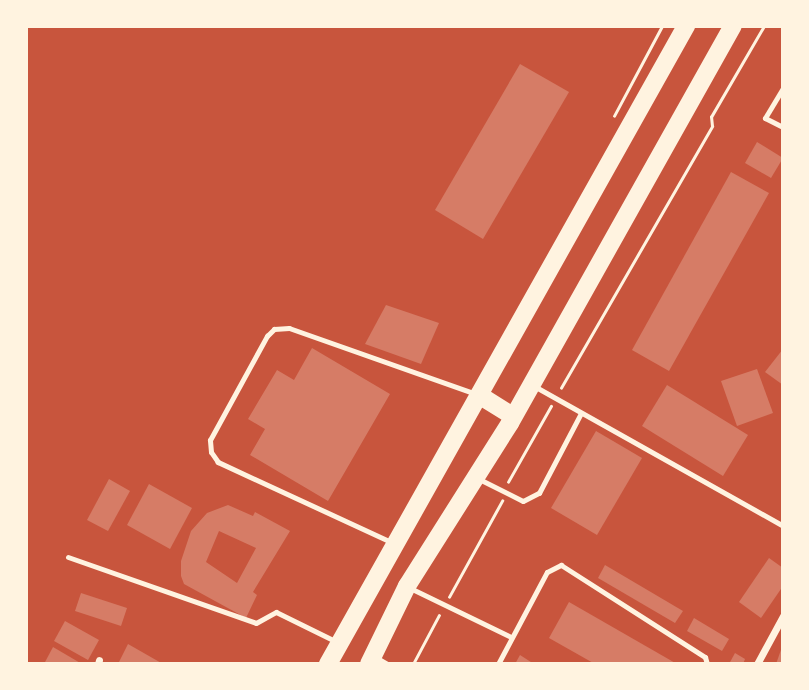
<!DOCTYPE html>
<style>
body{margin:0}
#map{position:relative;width:809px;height:690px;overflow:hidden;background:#c8553d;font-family:"DM Sans",sans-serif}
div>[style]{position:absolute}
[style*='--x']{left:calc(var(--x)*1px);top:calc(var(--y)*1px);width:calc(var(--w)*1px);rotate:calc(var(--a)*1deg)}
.building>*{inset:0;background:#d67c66}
.path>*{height:2.5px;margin:-1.25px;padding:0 1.25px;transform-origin:1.25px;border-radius:1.25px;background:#fff3e0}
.service>*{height:5px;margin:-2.5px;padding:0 2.5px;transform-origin:2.5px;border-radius:2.5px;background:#fff3e0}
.minor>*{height:7px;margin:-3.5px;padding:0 3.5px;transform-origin:3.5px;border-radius:3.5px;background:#fff3e0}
.trunk>*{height:18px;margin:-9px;padding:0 9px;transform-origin:9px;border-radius:9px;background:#fff3e0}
span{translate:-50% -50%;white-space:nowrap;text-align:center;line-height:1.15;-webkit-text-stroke:6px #fff3e0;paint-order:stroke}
.frame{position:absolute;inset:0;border:28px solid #fff3e0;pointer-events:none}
</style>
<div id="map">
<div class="building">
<div style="clip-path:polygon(520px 64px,569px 92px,483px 239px,435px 210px)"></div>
<div style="clip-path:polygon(757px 142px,783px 158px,771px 178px,745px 163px)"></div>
<div style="clip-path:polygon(731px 172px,769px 193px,669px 371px,632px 350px)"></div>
<div style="clip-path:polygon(386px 305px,439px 323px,421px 364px,365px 344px)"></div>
<div style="clip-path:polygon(312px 348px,390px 394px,328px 501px,250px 455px,265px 429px,248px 419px,277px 370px,294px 380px)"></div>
<div style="clip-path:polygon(783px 349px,783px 385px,765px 372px)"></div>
<div style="clip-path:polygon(757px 369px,773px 413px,737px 426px,721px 381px)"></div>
<div style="clip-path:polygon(667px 385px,748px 435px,723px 476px,642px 426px)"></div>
<div style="clip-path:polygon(596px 431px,642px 458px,597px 535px,551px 508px)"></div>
<div style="clip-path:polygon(109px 479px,130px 491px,108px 531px,87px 520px)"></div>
<div style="clip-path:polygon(149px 484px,192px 508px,170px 549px,127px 525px)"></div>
<div style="clip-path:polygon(evenodd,228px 505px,253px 516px,255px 512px,290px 531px,253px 592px,257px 595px,246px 618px,184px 584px,181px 576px,181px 561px,191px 531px,207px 513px,228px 505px,219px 531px,256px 548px,237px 583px,206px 562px,219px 531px)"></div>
<div style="clip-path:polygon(769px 558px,783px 568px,783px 586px,761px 618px,739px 602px)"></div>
<div style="clip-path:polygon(605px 565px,683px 611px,675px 623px,598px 578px)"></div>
<div style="clip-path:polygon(81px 593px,127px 608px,121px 626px,75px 611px)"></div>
<div style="clip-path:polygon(569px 602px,677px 664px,595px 664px,549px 638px)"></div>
<div style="clip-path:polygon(694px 618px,729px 639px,722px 651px,687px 631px)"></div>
<div style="clip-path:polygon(65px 621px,99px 640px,88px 660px,54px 641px)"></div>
<div style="clip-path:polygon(128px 644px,163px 664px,118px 664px)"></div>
<div style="clip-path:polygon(53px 647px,82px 664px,44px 664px)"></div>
<div style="clip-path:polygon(782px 647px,783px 664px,776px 664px)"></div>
<div style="clip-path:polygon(735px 653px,745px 659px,743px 664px,729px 664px)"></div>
<div style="clip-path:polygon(520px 655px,534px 664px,515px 664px)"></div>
</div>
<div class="path">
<div style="--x:614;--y:116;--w:102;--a:-61.9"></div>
<div style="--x:561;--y:388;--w:302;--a:-60"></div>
<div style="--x:712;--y:126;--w:9;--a:-96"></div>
<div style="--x:711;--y:117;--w:105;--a:-59.8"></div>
<div style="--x:508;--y:482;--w:87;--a:-60.5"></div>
<div style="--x:449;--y:597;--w:110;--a:-61.1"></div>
<div style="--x:413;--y:664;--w:55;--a:-62"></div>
</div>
<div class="service">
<div style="--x:783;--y:88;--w:35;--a:121"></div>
<div style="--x:765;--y:118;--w:20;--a:27"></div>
<div style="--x:534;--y:386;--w:286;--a:29.3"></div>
<div style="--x:479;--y:479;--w:49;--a:26.6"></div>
<div style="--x:523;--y:501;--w:18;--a:-27"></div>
<div style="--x:539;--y:493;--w:90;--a:-62.3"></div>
<div style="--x:391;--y:542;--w:191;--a:-155.2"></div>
<div style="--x:218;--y:462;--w:12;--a:-125"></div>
<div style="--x:211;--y:452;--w:12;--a:-95"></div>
<div style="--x:210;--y:440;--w:119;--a:-61.3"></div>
<div style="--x:267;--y:336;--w:10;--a:-45"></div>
<div style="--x:274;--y:329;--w:15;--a:-4"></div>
<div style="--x:289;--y:328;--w:198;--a:19.4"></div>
<div style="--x:68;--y:557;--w:199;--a:19.3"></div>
<div style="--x:256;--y:623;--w:23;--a:-29"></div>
<div style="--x:276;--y:612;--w:68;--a:26.2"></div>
<div style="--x:410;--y:588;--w:112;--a:25.9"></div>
<div style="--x:375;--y:657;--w:14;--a:30"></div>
<div style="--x:498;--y:664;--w:104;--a:-62"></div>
<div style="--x:547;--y:572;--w:16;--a:-27"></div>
<div style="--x:561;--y:565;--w:171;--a:32.6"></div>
<div style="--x:705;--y:657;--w:7;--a:74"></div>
</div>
<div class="minor">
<div style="--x:98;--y:664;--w:4;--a:-76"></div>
<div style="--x:757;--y:664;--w:55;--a:-61.6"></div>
</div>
<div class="trunk">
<div style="--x:479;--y:395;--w:40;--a:32"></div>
<div style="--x:328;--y:664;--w:732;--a:-60.7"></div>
<div style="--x:369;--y:664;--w:87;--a:-64"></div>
<div style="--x:407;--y:586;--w:193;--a:-57.7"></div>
<div style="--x:510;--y:423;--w:455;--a:-60.7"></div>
</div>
<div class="frame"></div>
</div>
